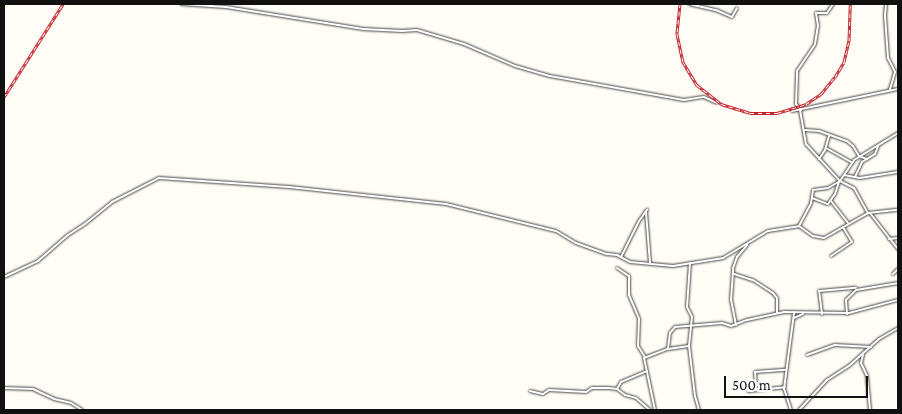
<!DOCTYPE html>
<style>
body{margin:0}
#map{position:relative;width:902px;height:414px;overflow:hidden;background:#fffdf5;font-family:"Crimson Pro",serif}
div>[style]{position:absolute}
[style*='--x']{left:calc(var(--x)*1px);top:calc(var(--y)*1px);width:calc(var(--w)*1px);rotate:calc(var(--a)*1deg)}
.roads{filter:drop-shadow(0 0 1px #444) drop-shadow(0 0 1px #444)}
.street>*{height:2px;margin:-1px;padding:0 1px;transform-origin:1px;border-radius:1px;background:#fff}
.rail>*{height:3px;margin-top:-1.5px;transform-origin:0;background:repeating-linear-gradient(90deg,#fff 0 4px,#c4262e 0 8px);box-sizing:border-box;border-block:1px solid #c4262e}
span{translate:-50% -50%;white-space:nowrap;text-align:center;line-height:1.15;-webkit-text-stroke:5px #fff;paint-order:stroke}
.frame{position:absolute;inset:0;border:5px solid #111;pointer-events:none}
.scale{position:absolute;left:724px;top:376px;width:144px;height:22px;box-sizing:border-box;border:2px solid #111;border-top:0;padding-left:6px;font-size:15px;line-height:18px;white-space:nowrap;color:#111;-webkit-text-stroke:4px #fff;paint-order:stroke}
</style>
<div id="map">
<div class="roads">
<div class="street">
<div style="--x:181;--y:4;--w:45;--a:3.8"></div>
<div style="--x:226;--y:7;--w:139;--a:9.1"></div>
<div style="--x:363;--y:29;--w:39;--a:3"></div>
<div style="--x:402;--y:31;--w:15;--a:-4"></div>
<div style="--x:417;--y:30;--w:49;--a:16.6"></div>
<div style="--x:464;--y:44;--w:56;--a:23.3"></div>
<div style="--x:515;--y:66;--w:36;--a:16"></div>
<div style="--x:550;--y:76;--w:136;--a:10.2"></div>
<div style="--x:684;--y:100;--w:20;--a:-9"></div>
<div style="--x:704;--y:97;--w:14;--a:25"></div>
<div style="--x:689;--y:4;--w:28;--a:13"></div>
<div style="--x:716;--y:10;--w:17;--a:24"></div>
<div style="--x:732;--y:17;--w:10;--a:-61"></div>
<div style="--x:886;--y:4;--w:12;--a:95"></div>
<div style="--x:885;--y:16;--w:42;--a:85.9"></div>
<div style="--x:888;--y:58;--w:16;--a:63"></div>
<div style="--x:895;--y:72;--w:19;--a:106"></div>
<div style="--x:800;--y:110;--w:35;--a:80"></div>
<div style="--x:806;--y:144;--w:50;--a:47.4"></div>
<div style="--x:801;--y:110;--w:8;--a:-130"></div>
<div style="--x:796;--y:104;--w:33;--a:-88"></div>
<div style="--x:797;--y:71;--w:32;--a:-56"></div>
<div style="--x:815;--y:44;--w:18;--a:-81"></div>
<div style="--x:818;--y:26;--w:13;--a:-99"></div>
<div style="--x:816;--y:13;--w:11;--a:0"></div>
<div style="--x:827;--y:13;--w:11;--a:-56"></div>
<div style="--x:792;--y:111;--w:108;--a:-11.7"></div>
<div style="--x:805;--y:130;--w:14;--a:4"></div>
<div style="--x:819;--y:131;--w:30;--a:20"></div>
<div style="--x:847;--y:141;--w:8;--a:40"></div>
<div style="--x:853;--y:146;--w:12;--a:59"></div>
<div style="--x:859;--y:156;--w:9;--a:21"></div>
<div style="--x:826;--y:148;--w:29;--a:29"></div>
<div style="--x:819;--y:159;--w:11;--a:-56"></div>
<div style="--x:825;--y:150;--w:15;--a:-74"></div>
<div style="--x:844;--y:175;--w:16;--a:11"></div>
<div style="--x:860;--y:178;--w:38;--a:-9"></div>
<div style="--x:855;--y:177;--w:17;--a:-65"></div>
<div style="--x:862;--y:162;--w:15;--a:-32"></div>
<div style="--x:875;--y:154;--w:9;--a:-69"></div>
<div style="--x:840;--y:181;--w:16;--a:27"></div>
<div style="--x:854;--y:188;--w:29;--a:61"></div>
<div style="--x:812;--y:198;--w:17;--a:21"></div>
<div style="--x:828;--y:204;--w:12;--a:-55"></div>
<div style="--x:835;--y:194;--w:13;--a:-72"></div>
<div style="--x:831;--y:201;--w:28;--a:52"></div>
<div style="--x:646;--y:212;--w:51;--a:85.5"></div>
<div style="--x:870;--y:213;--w:46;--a:52.1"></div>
<div style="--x:799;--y:226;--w:26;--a:-62"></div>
<div style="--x:811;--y:203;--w:13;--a:-81"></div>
<div style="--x:813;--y:190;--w:15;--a:-8"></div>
<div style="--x:828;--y:188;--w:14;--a:-30"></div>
<div style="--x:840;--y:181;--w:25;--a:-56"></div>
<div style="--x:854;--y:160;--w:52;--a:-31.5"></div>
<div style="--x:889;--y:239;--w:9;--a:-6"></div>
<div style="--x:831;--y:256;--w:25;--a:-34"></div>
<div style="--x:852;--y:242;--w:17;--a:-121"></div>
<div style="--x:621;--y:257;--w:40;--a:-63.4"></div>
<div style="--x:639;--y:221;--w:14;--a:-54"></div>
<div style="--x:690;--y:263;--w:44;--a:93.9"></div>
<div style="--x:687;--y:307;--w:11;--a:63"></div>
<div style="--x:692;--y:317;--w:29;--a:96"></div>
<div style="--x:689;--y:346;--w:50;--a:83.2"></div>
<div style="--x:695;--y:396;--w:15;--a:74"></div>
<div style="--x:617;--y:268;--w:14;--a:34"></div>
<div style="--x:629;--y:276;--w:19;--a:90"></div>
<div style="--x:629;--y:295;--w:26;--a:67"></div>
<div style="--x:639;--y:319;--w:27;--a:92"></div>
<div style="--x:638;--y:346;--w:13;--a:58"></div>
<div style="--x:734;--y:274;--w:20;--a:18"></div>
<div style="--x:753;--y:280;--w:24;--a:33"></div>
<div style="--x:773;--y:293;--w:6;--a:51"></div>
<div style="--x:777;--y:298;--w:15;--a:90"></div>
<div style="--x:893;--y:274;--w:7;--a:-45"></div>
<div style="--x:4;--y:277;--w:38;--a:-25"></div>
<div style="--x:38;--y:261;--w:40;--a:-41"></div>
<div style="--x:68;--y:235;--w:20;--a:-33"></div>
<div style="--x:85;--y:224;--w:35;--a:-39"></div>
<div style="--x:112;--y:202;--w:53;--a:-27.1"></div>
<div style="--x:159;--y:178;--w:130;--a:4"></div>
<div style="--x:289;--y:187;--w:158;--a:6.2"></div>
<div style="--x:446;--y:204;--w:113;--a:13.8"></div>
<div style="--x:556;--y:231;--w:23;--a:31"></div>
<div style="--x:576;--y:243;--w:33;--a:20"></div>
<div style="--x:607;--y:254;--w:10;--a:6"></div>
<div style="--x:617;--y:255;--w:15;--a:28"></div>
<div style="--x:630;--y:262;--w:43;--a:5.3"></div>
<div style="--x:673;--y:266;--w:51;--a:-9.1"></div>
<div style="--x:723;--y:258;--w:52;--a:-31"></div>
<div style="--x:768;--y:231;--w:31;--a:-9"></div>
<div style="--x:799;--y:226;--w:17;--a:36"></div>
<div style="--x:813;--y:236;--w:11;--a:10"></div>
<div style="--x:824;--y:238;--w:51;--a:-29.6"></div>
<div style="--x:868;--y:213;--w:30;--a:-6"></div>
<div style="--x:822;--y:314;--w:23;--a:-97"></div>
<div style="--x:819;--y:291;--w:37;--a:-5"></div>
<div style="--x:847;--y:314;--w:14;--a:-94"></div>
<div style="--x:846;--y:300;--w:14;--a:-45"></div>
<div style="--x:856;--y:290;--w:43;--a:-9.5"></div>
<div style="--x:794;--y:318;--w:10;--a:-24"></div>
<div style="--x:736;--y:325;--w:25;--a:-101"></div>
<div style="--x:731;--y:300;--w:32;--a:-86"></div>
<div style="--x:733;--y:268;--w:12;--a:-70"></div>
<div style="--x:737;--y:257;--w:16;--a:-50"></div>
<div style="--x:668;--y:349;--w:16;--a:-83"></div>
<div style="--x:670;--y:333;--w:8;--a:-50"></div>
<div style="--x:675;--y:327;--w:47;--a:-4.9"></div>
<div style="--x:722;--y:323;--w:9;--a:18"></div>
<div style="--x:731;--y:326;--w:17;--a:-21"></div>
<div style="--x:747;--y:320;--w:38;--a:-12"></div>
<div style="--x:784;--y:312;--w:65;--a:0.9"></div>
<div style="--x:849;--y:313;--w:51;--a:-14.9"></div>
<div style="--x:807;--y:355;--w:30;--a:-20"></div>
<div style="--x:835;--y:345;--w:36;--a:3"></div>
<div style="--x:863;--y:355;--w:8;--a:104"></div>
<div style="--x:861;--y:363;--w:14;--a:65"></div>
<div style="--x:867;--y:376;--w:34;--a:85"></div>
<div style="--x:4;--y:388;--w:29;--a:2"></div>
<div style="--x:33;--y:389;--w:23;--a:25"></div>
<div style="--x:54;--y:399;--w:17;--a:13"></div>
<div style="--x:71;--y:403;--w:13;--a:32"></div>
<div style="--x:617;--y:389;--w:8;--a:-60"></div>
<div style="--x:621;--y:382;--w:28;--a:-23"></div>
<div style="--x:756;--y:389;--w:17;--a:-93"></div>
<div style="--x:755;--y:372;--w:31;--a:-4"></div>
<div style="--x:530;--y:391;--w:13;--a:13"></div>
<div style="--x:543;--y:394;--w:7;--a:-34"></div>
<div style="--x:549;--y:390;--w:37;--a:3"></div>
<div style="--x:586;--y:392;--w:7;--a:-34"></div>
<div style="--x:592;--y:388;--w:17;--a:0"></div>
<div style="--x:609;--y:388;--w:8;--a:7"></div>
<div style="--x:617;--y:389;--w:10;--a:37"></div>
<div style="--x:625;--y:395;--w:11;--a:15"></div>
<div style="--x:636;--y:398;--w:18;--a:41"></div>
<div style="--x:748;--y:391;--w:37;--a:-6"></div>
<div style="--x:655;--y:410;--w:53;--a:-101.9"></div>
<div style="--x:644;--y:358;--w:26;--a:-21"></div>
<div style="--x:668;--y:349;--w:21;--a:-8"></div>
<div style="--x:791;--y:410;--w:22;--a:-108"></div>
<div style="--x:784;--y:389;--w:77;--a:-82.5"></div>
<div style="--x:799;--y:410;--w:41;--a:-47"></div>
<div style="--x:827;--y:380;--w:27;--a:-33"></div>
<div style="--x:850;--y:365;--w:39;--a:-42"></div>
<div style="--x:879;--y:339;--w:22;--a:-30"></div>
</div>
</div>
<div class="rail">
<div style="--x:680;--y:4;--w:30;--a:96"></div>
<div style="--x:677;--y:34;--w:29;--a:78"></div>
<div style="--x:683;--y:62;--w:27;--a:59"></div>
<div style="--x:697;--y:85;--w:31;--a:38"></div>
<div style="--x:721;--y:104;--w:30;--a:17"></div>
<div style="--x:750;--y:113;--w:27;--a:0"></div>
<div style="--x:777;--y:113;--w:30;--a:-17"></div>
<div style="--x:806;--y:104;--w:18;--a:-34"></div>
<div style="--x:821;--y:94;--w:22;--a:-51"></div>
<div style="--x:835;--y:77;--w:17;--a:-59"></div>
<div style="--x:844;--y:62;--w:22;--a:-77"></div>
<div style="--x:849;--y:41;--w:37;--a:-88"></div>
<div style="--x:4;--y:97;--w:110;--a:-57.6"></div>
</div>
<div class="frame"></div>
<div class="scale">500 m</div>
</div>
